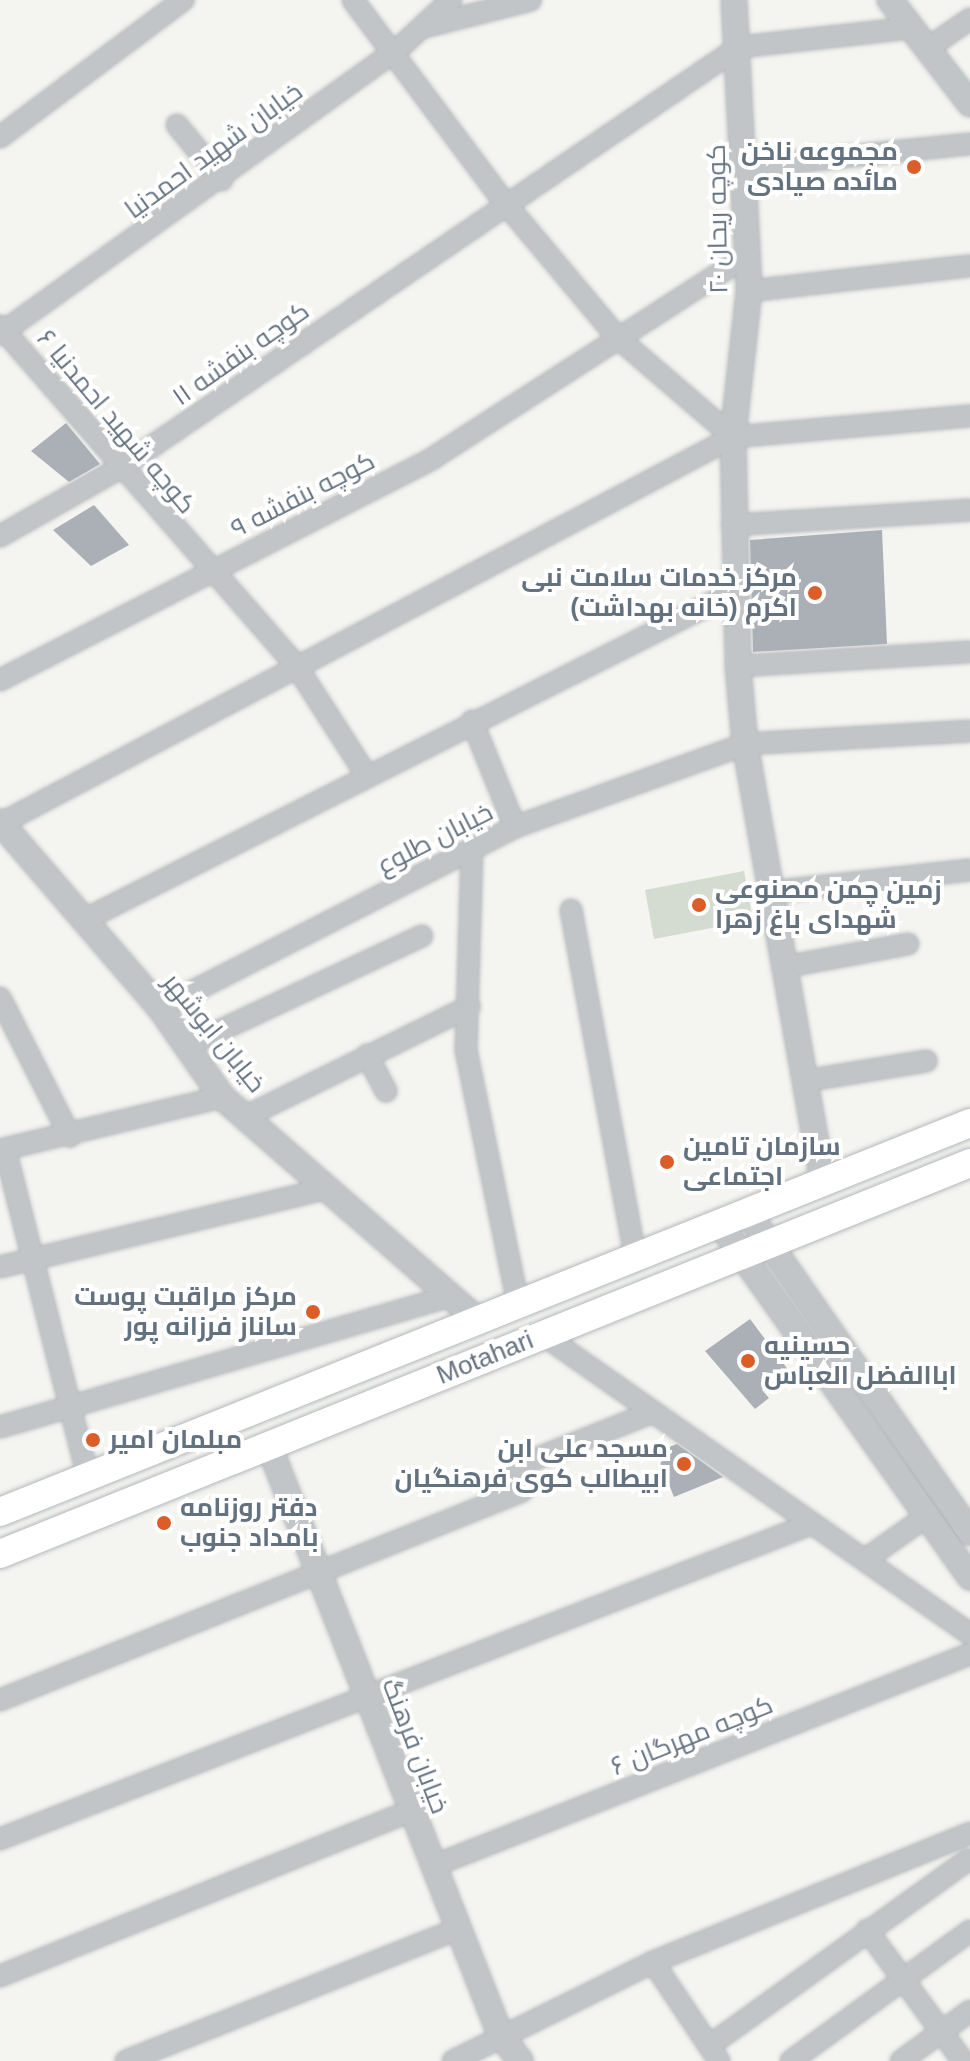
<!DOCTYPE html>
<meta charset="utf-8">
<style>
body{margin:0}
#map{position:relative;width:970px;height:2061px;overflow:hidden;background:#f4f4f0;font-family:Helvetica,Cairo,sans-serif}
div>[style]{position:absolute}
[style*='--x']{left:calc(var(--x)*1px);top:calc(var(--y)*1px);width:calc(var(--w)*1px);rotate:calc(var(--a)*1deg)}
.green>*{inset:0;background:#d4dbd1}
.building>*{inset:0;background:#aab0b6}
.roads{filter:drop-shadow(0 0 2px #b4b8bc) drop-shadow(0 0 2px #b4b8bc)}
.minor>*{height:20px;margin:-10px;padding:0 10px;transform-origin:10px;border-radius:10px;background:#c2c5c8}
.tertiary>*{height:24px;margin:-12px;padding:0 12px;transform-origin:12px;border-radius:12px;background:#c2c5c8}
.secondary>*{height:28px;margin:-14px;padding:0 14px;transform-origin:14px;border-radius:14px;background:#fff}
.dots>*{width:22px;height:22px;translate:-50% -50%;box-sizing:border-box;border:4px solid #fff;border-radius:50%}
span{translate:-50% -50%;white-space:nowrap;text-align:center;line-height:1.15;-webkit-text-stroke:8px #fff;paint-order:stroke}
.street-label{font-size:26px;color:#647280}
.poi-label{font-size:26px;color:#647280;font-weight:700}
.right{translate:-100% -50%;text-align:right}
.left{translate:0 -50%;text-align:left}
</style>
<div id="map">
<div class="green">
<div style="clip-path:polygon(744px 871px,753px 920px,654px 939px,645px 890px)"></div>
</div>
<div class="building">
<div style="clip-path:polygon(66px 423px,100px 464px,69px 482px,31px 451px)"></div>
<div style="clip-path:polygon(94px 505px,129px 545px,91px 566px,53px 530px)"></div>
<div style="clip-path:polygon(882px 530px,887px 644px,753px 652px,750px 540px)"></div>
<div style="clip-path:polygon(750px 1319px,789px 1371px,762px 1390px,769px 1398px,755px 1409px,705px 1351px)"></div>
<div style="clip-path:polygon(677px 1444px,723px 1477px,674px 1497px,656px 1452px)"></div>
</div>
<div class="roads">
<div class="minor">
<div style="--x:353;--y:0;--w:254;--a:53.2"></div>
<div style="--x:505;--y:203;--w:176;--a:50.1"></div>
<div style="--x:618;--y:338;--w:152;--a:40.7"></div>
<div style="--x:424;--y:27;--w:110;--a:-14.2"></div>
<div style="--x:928;--y:48;--w:51;--a:-34.6"></div>
<div style="--x:177;--y:125;--w:71;--a:50.7"></div>
<div style="--x:0;--y:137;--w:229;--a:-36.8"></div>
<div style="--x:746;--y:167;--w:225;--a:-5.9"></div>
<div style="--x:749;--y:291;--w:222;--a:-6.5"></div>
<div style="--x:0;--y:326;--w:452;--a:48.9"></div>
<div style="--x:297;--y:667;--w:126;--a:57.3"></div>
<div style="--x:0;--y:334;--w:487;--a:-35.6"></div>
<div style="--x:396;--y:51;--w:75;--a:-42.8"></div>
<div style="--x:732;--y:525;--w:238;--a:-3.6"></div>
<div style="--x:0;--y:536;--w:138;--a:-29.5"></div>
<div style="--x:120;--y:468;--w:749;--a:-34.22"></div>
<div style="--x:739;--y:47;--w:174;--a:-6.3"></div>
<div style="--x:738;--y:666;--w:232;--a:-3.5"></div>
<div style="--x:0;--y:680;--w:487;--a:-27.1"></div>
<div style="--x:433;--y:458;--w:376;--a:-32.8"></div>
<div style="--x:472;--y:721;--w:114;--a:67.9"></div>
<div style="--x:0;--y:824;--w:829;--a:-27.83"></div>
<div style="--x:733;--y:437;--w:238;--a:-5.1"></div>
<div style="--x:472;--y:849;--w:201;--a:91.7"></div>
<div style="--x:466;--y:1050;--w:259;--a:78.4"></div>
<div style="--x:770;--y:892;--w:201;--a:-6.3"></div>
<div style="--x:571;--y:910;--w:353;--a:79.5"></div>
<div style="--x:84;--y:920;--w:728;--a:-26.78"></div>
<div style="--x:784;--y:967;--w:126;--a:-10.5"></div>
<div style="--x:0;--y:998;--w:155;--a:63.1"></div>
<div style="--x:160;--y:1008;--w:398;--a:-27"></div>
<div style="--x:515;--y:827;--w:245;--a:-19.8"></div>
<div style="--x:745;--y:744;--w:225;--a:-3.3"></div>
<div style="--x:189;--y:1045;--w:257;--a:-25.1"></div>
<div style="--x:367;--y:1055;--w:41;--a:62.2"></div>
<div style="--x:804;--y:1081;--w:124;--a:-9.3"></div>
<div style="--x:245;--y:1117;--w:250;--a:-26.2"></div>
<div style="--x:5;--y:1149;--w:337;--a:75.8"></div>
<div style="--x:0;--y:1150;--w:228;--a:-13.4"></div>
<div style="--x:0;--y:1267;--w:330;--a:-13.5"></div>
<div style="--x:542;--y:1334;--w:523;--a:35.03"></div>
<div style="--x:0;--y:1427;--w:466;--a:-16.2"></div>
<div style="--x:866;--y:1559;--w:75;--a:-35.2"></div>
<div style="--x:0;--y:1700;--w:562;--a:-21.82"></div>
<div style="--x:522;--y:1491;--w:25;--a:-111"></div>
<div style="--x:513;--y:1468;--w:151;--a:-21.8"></div>
<div style="--x:0;--y:1839;--w:870;--a:-21.23"></div>
<div style="--x:433;--y:1866;--w:577;--a:-21.54"></div>
<div style="--x:867;--y:1930;--w:162;--a:53.8"></div>
<div style="--x:653;--y:1962;--w:119;--a:56.3"></div>
<div style="--x:0;--y:1976;--w:442;--a:-21.9"></div>
<div style="--x:709;--y:2046;--w:319;--a:-35.7"></div>
<div style="--x:126;--y:2061;--w:357;--a:-21.7"></div>
<div style="--x:453;--y:2061;--w:223;--a:-26.3"></div>
<div style="--x:653;--y:1962;--w:342;--a:-22.1"></div>
<div style="--x:791;--y:2061;--w:221;--a:-36"></div>
<div style="--x:901;--y:2061;--w:85;--a:-35.9"></div>
</div>
<div class="tertiary">
<div style="--x:734;--y:0;--w:291;--a:87"></div>
<div style="--x:749;--y:291;--w:147;--a:96.3"></div>
<div style="--x:733;--y:437;--w:229;--a:88.7"></div>
<div style="--x:738;--y:666;--w:78;--a:84.9"></div>
<div style="--x:745;--y:744;--w:444;--a:79.9"></div>
<div style="--x:890;--y:0;--w:131;--a:52.4"></div>
<div style="--x:0;--y:822;--w:245;--a:49.3"></div>
<div style="--x:160;--y:1008;--w:108;--a:55.1"></div>
<div style="--x:222;--y:1097;--w:340;--a:41.1"></div>
<div style="--x:748;--y:1213;--w:389;--a:55.2"></div>
<div style="--x:720;--y:1224;--w:433;--a:54.7"></div>
<div style="--x:269;--y:1446;--w:632;--a:68.55"></div>
<div style="--x:500;--y:2034;--w:34;--a:53"></div>
</div>
<div class="secondary">
<div style="--x:0;--y:1512;--w:1045;--a:-21.85"></div>
<div style="--x:0;--y:1554;--w:1046;--a:-21.95"></div>
</div>
</div>
<div class="dots">
<div style="left:914px;top:167px;background:#dd5d28"></div>
<div style="left:815px;top:593px;background:#dd5d28"></div>
<div style="left:699px;top:905px;background:#dd5d28"></div>
<div style="left:667px;top:1162px;background:#dd5d28"></div>
<div style="left:313px;top:1312px;background:#dd5d28"></div>
<div style="left:748px;top:1361px;background:#dd5d28"></div>
<div style="left:93px;top:1440px;background:#dd5d28"></div>
<div style="left:684px;top:1464px;background:#dd5d28"></div>
<div style="left:164px;top:1523px;background:#dd5d28"></div>
</div>
<div class="street-label">
<span style="left:214px;top:151px;rotate:-36deg">خیابان شهید احمدنیا</span>
<span style="left:718px;top:219px;rotate:-91deg">کوچه ریحان ۲۰</span>
<span style="left:241px;top:354px;rotate:-35deg">کوچه بنفشه ۱۱</span>
<span style="left:116px;top:422px;rotate:50deg">کوچه شهید احمدنیا ۶</span>
<span style="left:303px;top:495px;rotate:-27deg">کوچه بنفشه ۹</span>
<span style="left:435px;top:839px;rotate:-27deg">خیابان طلوع</span>
<span style="left:214px;top:1033px;rotate:51deg">خیابان ابوشهر</span>
<span style="left:485px;top:1358px;rotate:-22deg">Motahari</span>
<span style="left:692px;top:1736px;rotate:-22deg">کوچه مهرگان ۶</span>
<span style="left:415px;top:1746px;rotate:69deg">خیابان فرهنگ</span>
</div>
<div class="poi-label">
<span class="right" style="left:898px;top:167px">مجموعه ناخن<br>مائده صیادی</span>
<span class="right" style="left:797px;top:593px">مرکز خدمات سلامت نبی<br>اکرم (خانه بهداشت)</span>
<span class="left" style="left:715px;top:905px">زمین چمن مصنوعی<br>شهدای باغ زهرا</span>
<span class="left" style="left:683px;top:1162px">سازمان تامین<br>اجتماعی</span>
<span class="right" style="left:297px;top:1312px">مرکز مراقبت پوست<br>ساناز فرزانه پور</span>
<span class="left" style="left:764px;top:1361px">حسینیه<br>اباالفضل العباس</span>
<span class="left" style="left:109px;top:1440px">مبلمان امیر</span>
<span class="right" style="left:668px;top:1464px">مسجد علی ابن<br>ابیطالب کوی فرهنگیان</span>
<span class="left" style="left:180px;top:1523px">دفتر روزنامه<br>بامداد جنوب</span>
</div>
</div>
